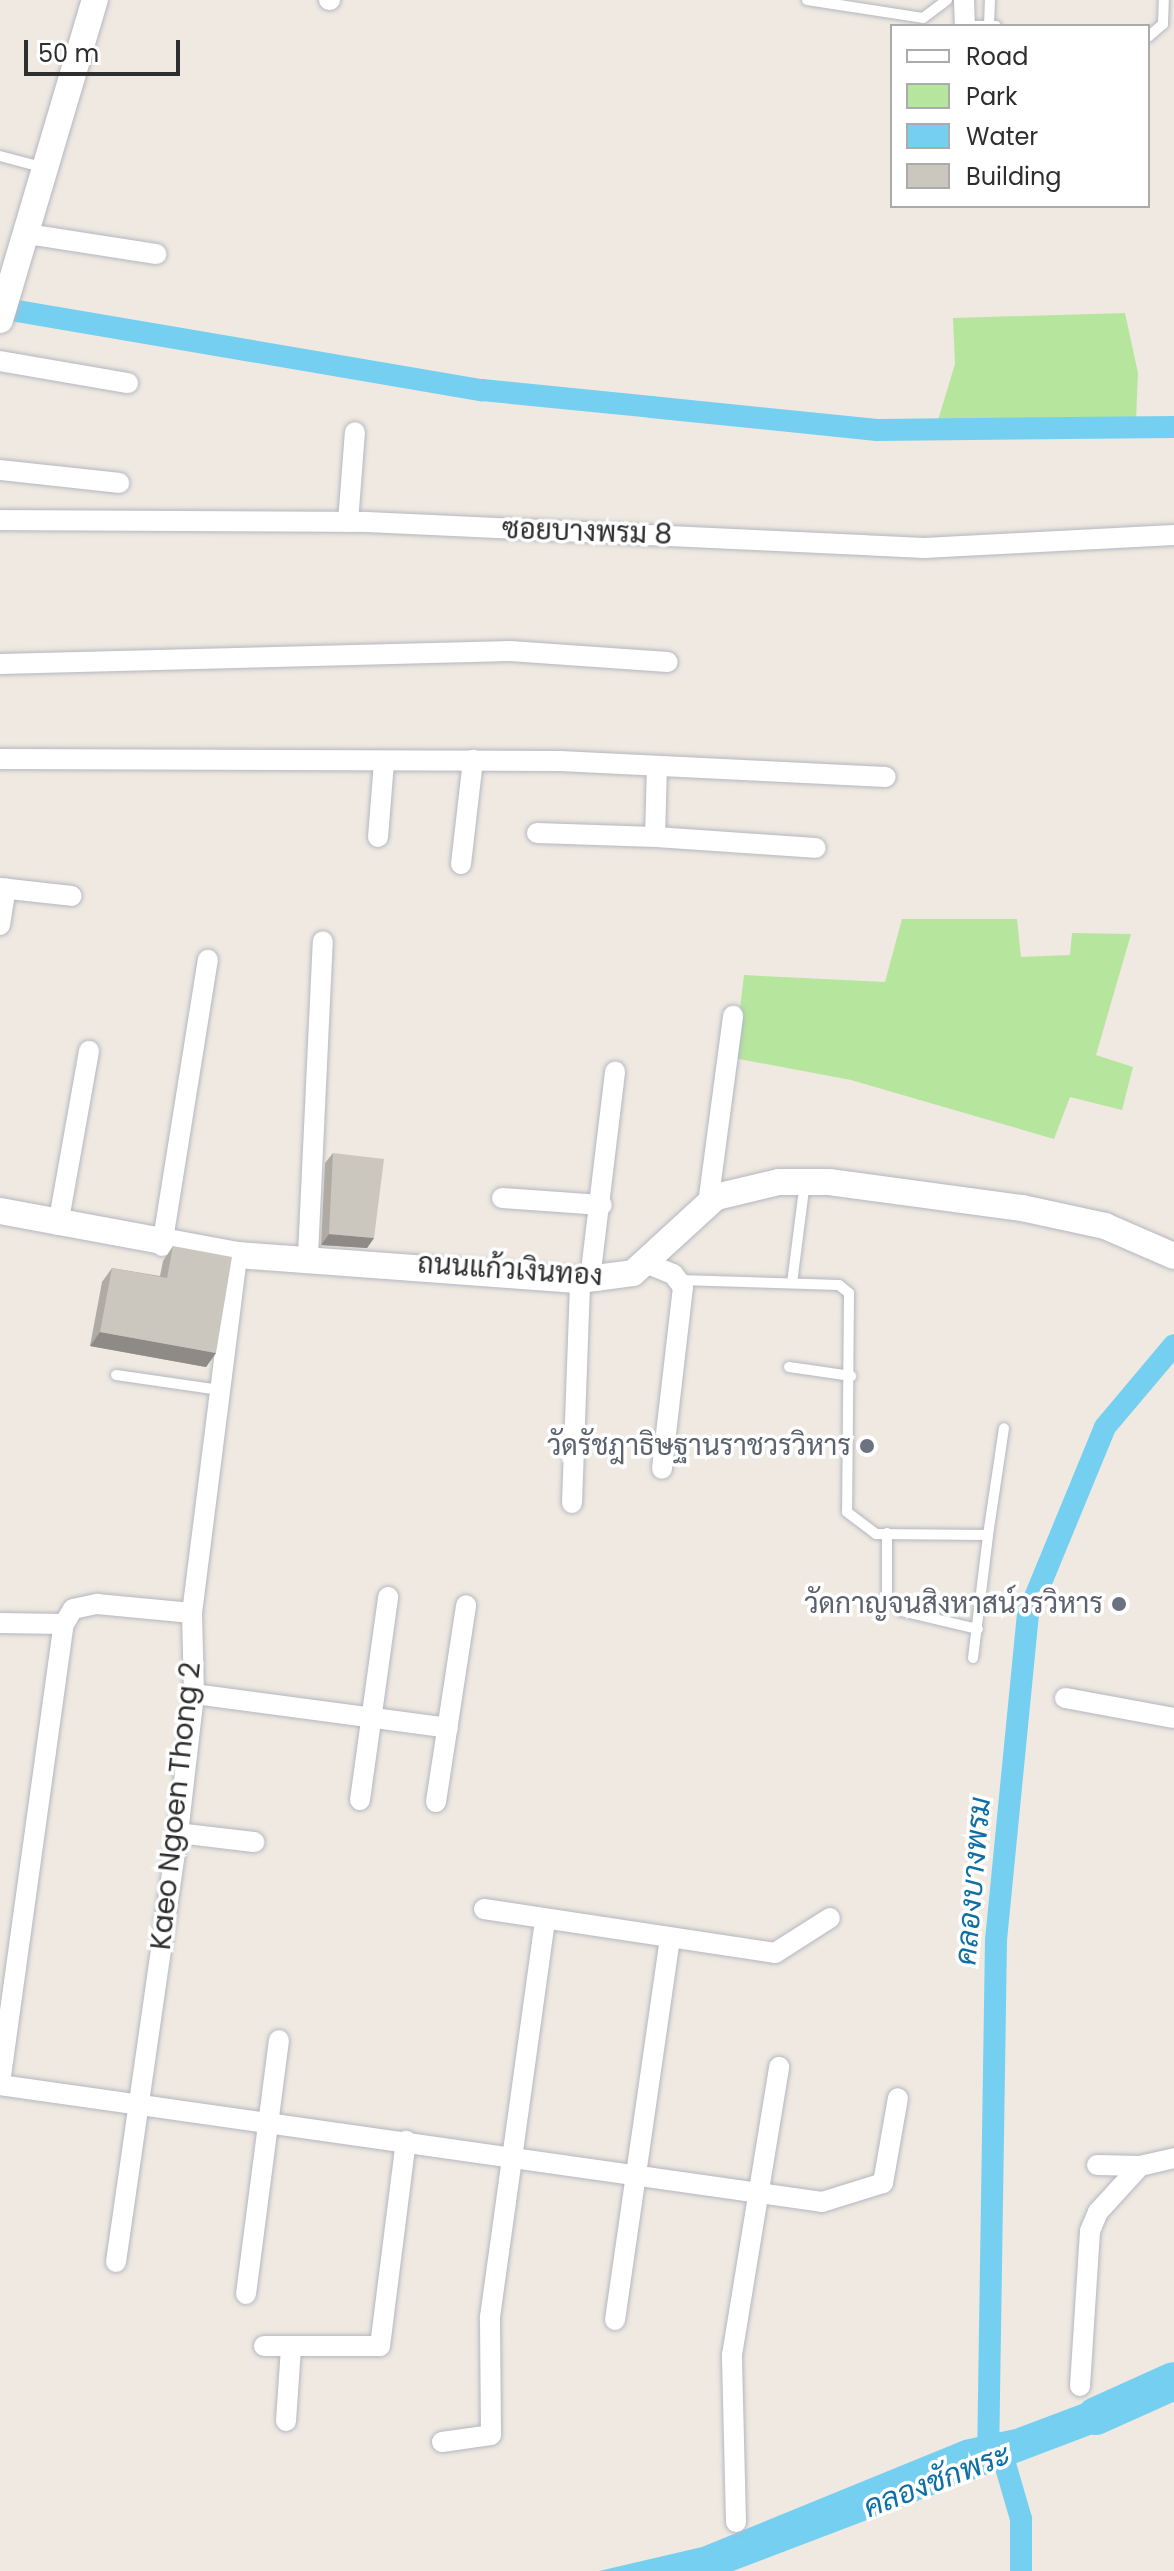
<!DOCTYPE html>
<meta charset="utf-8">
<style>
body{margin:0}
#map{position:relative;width:1174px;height:2571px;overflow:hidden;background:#efe9e1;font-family:Poppins,Sarabun,sans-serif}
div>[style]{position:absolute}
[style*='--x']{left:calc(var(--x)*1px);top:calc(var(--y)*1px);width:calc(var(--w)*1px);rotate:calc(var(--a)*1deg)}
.green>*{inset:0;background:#b6e59e}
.water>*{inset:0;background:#75cff0}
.canal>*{height:22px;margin:-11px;padding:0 11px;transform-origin:11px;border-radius:11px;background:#75cff0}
.river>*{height:38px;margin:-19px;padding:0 19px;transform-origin:19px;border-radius:19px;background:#75cff0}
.roads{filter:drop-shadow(0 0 2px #b4b7c1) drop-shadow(0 0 2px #b4b7c1)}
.lane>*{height:10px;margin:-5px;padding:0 5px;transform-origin:5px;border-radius:5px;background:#fff}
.street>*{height:20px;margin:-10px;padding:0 10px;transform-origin:10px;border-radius:10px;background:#fff}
.secondary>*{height:26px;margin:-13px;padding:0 13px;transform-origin:13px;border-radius:13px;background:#fff}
.wall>*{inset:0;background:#afaba4}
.shaded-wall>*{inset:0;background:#8e8b86}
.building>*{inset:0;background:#cbc7bf}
.dots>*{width:22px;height:22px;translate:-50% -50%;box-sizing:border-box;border:4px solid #fff;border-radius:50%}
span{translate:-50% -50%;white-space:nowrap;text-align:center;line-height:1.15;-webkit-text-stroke:7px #fff;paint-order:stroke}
.street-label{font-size:28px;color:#2e2e2e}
.worship-label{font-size:28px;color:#5b616d}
.right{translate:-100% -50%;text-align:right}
.water-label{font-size:30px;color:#0d6fa3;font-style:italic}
.legend{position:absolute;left:890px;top:24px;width:260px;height:184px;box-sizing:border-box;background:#fff;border:2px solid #ababab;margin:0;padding:10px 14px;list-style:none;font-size:24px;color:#2e2e2e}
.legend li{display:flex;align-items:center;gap:16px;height:40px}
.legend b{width:40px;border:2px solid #ababab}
.scale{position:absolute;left:24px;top:40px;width:156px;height:36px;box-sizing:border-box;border:4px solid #2e2e2e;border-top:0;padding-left:10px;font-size:24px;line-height:28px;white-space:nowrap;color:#2e2e2e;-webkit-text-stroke:6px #fff;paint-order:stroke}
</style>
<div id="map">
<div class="green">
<div style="clip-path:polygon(1125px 313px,1138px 373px,1136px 422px,936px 427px,955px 364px,953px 318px)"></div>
<div style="clip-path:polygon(902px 919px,1017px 919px,1021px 957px,1070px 955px,1072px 933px,1131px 934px,1096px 1055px,1133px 1067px,1122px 1110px,1070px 1097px,1054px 1139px,851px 1080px,734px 1058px,744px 975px,885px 982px)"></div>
</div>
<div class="water">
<div style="clip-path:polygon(1137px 2383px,1151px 2412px,733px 2571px,599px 2571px,702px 2547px,964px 2440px,1015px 2429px)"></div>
</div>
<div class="canal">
<div style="--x:0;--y:308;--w:489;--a:9.7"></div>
<div style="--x:482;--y:390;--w:170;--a:5.7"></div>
<div style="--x:651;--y:407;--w:227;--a:5.8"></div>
<div style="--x:877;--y:430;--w:297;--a:-0.6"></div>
<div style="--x:1003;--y:2457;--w:65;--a:73.8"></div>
<div style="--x:1021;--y:2519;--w:52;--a:90"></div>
<div style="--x:988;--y:2461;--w:521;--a:-89.12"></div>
<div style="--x:996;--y:1940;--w:328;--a:-84.4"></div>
<div style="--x:1028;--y:1614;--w:202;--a:-67.6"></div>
<div style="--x:1105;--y:1427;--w:107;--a:-49.9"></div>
</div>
<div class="river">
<div style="--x:1096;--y:2416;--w:85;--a:-24.2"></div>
</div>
<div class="roads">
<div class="lane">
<div style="--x:807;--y:0;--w:117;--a:8.8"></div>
<div style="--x:923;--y:18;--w:30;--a:-37"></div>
<div style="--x:965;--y:26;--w:31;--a:0"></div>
<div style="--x:989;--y:26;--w:26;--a:-88"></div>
<div style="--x:1148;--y:37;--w:20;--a:-41"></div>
<div style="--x:1163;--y:24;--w:24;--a:-88"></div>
<div style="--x:0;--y:156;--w:47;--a:14.9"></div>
<div style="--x:680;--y:1280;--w:159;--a:1.8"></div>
<div style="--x:839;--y:1285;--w:13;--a:39"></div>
<div style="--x:849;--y:1293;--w:219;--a:90.5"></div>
<div style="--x:847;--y:1512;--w:36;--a:37"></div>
<div style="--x:876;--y:1534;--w:112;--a:0.5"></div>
<div style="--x:988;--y:1535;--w:108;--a:-81.5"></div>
<div style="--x:792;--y:1283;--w:102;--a:-82.7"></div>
<div style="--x:789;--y:1367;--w:63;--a:8.3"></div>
<div style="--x:116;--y:1375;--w:105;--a:8.2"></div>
<div style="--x:887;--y:1533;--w:64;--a:90"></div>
<div style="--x:887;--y:1597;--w:20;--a:45"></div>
<div style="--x:901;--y:1611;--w:79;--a:13.2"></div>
<div style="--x:973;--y:1658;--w:124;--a:-83"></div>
</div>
<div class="street">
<div style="--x:329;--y:0;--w:1;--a:0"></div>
<div style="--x:964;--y:0;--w:26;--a:88"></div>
<div style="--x:27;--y:234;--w:131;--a:8.8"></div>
<div style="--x:0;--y:361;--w:130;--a:9.8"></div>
<div style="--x:0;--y:470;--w:120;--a:6.2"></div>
<div style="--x:0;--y:520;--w:367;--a:0.3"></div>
<div style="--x:367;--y:522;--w:558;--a:2.67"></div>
<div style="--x:924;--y:548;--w:250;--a:-3"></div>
<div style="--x:348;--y:522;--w:90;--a:-85.6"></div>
<div style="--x:0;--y:664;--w:510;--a:-1.46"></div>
<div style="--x:510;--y:651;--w:158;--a:4"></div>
<div style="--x:0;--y:759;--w:560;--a:0.2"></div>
<div style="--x:560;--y:761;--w:326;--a:2.8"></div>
<div style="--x:537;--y:833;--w:118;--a:1.9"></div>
<div style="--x:655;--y:837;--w:71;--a:-88.4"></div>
<div style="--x:378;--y:837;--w:74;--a:-85.4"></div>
<div style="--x:655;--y:837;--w:161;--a:3.9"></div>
<div style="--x:461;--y:864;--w:105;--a:-83.4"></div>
<div style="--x:0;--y:888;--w:72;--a:6.3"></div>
<div style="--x:0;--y:925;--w:37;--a:-81"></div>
<div style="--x:502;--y:1198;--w:100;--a:4"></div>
<div style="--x:708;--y:1204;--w:190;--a:-82.4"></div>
<div style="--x:58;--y:1225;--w:177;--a:-79.9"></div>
<div style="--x:162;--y:1246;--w:290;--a:-80.9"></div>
<div style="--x:308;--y:1255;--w:314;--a:-87.3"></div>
<div style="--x:648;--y:1264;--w:27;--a:22"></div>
<div style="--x:673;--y:1274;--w:16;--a:52"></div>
<div style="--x:683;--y:1287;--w:183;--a:96.6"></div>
<div style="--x:590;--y:1279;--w:209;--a:-83.1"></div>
<div style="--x:572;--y:1503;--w:223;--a:-87.9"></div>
<div style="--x:0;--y:1623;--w:64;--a:0.9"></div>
<div style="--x:64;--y:1624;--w:17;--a:-59"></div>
<div style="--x:73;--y:1609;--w:25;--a:-12"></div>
<div style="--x:97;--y:1604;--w:95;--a:5.4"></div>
<div style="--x:194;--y:1694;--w:256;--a:7.6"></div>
<div style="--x:1065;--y:1698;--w:111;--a:10.4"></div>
<div style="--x:360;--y:1800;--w:205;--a:-82.1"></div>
<div style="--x:436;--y:1802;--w:199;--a:-81.3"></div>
<div style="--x:178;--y:1833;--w:77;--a:6.8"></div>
<div style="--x:484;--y:1909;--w:294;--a:8.6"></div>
<div style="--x:775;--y:1953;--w:65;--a:-32.5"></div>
<div style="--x:0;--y:2083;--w:463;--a:-82.1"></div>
<div style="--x:0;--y:2085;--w:830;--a:8.1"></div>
<div style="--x:822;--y:2202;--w:64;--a:-17.3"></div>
<div style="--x:883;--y:2183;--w:86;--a:-80"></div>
<div style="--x:1097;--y:2165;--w:43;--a:1.3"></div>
<div style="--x:116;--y:2262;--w:433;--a:-81.8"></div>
<div style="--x:178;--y:1833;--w:140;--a:-83.4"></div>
<div style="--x:194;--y:1694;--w:81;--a:-91.4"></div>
<div style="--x:192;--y:1613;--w:361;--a:-82.8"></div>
<div style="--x:246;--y:2294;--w:256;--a:-82.6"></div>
<div style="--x:615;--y:2320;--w:386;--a:-81.8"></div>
<div style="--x:264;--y:2346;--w:116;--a:0"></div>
<div style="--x:380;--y:2346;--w:207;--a:-82.8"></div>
<div style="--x:1080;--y:2386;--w:155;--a:-86.3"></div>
<div style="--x:1090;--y:2231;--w:21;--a:-67"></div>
<div style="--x:1098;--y:2212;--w:62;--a:-47.6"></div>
<div style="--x:1140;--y:2166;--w:35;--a:-13"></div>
<div style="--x:286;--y:2421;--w:74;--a:-86.1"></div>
<div style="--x:442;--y:2442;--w:49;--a:-8.1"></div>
<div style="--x:491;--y:2435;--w:118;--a:-90.5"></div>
<div style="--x:490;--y:2317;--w:401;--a:-82.1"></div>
<div style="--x:736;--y:2522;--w:167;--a:-91.4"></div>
<div style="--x:732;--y:2355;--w:292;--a:-80.7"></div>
</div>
<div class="secondary">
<div style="--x:0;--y:320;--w:334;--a:-73.5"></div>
<div style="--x:0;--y:1211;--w:241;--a:10.5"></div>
<div style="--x:237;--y:1255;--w:344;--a:4.2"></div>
<div style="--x:580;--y:1280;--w:53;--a:-7.5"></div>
<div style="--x:633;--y:1273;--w:113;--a:-42.5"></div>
<div style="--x:716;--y:1197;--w:65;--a:-13.4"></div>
<div style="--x:779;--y:1182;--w:50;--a:0"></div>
<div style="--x:829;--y:1182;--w:195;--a:7.7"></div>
<div style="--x:1022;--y:1208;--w:85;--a:12.2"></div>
<div style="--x:1105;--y:1226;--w:75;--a:23.5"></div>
</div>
</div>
<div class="wall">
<div style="clip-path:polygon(333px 1153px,374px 1238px,367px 1248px,321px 1245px,325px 1163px)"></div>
<div style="clip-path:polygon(173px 1246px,216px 1353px,206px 1367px,90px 1346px,102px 1282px,112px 1268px,160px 1276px,163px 1261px)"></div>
</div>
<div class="shaded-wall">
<div style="clip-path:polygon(329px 1234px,374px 1238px,367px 1248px,321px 1245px)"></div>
<div style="clip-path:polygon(100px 1332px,216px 1353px,206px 1367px,90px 1346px)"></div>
</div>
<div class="building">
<div style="clip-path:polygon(333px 1153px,384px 1159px,374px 1238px,329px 1234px)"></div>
<div style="clip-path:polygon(173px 1246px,232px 1257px,216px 1353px,100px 1332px,112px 1268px,167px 1278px)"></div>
</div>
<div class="dots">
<div style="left:867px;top:1446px;background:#6b7280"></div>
<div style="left:1119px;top:1604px;background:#6b7280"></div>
</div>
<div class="street-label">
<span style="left:587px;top:532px;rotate:2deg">ซอยบางพรม 8</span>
<span style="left:510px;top:1270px;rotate:4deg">ถนนแก้วเงินทอง</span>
<span style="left:176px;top:1806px;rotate:-84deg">Kaeo Ngoen Thong 2</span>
</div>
<div class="worship-label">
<span class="right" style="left:851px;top:1446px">วัดรัชฎาธิษฐานราชวรวิหาร</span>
<span class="right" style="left:1103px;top:1604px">วัดกาญจนสิงหาสน์วรวิหาร</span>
</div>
<div class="water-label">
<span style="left:973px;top:1881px;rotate:-85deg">คลองบางพรม</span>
<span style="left:937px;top:2481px;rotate:-21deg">คลองชักพระ</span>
</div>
<ul class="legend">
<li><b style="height:10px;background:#fff"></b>Road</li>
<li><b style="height:22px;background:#b6e59e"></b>Park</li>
<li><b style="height:22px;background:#75cff0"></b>Water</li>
<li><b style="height:22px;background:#cbc7bf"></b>Building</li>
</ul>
<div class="scale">50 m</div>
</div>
